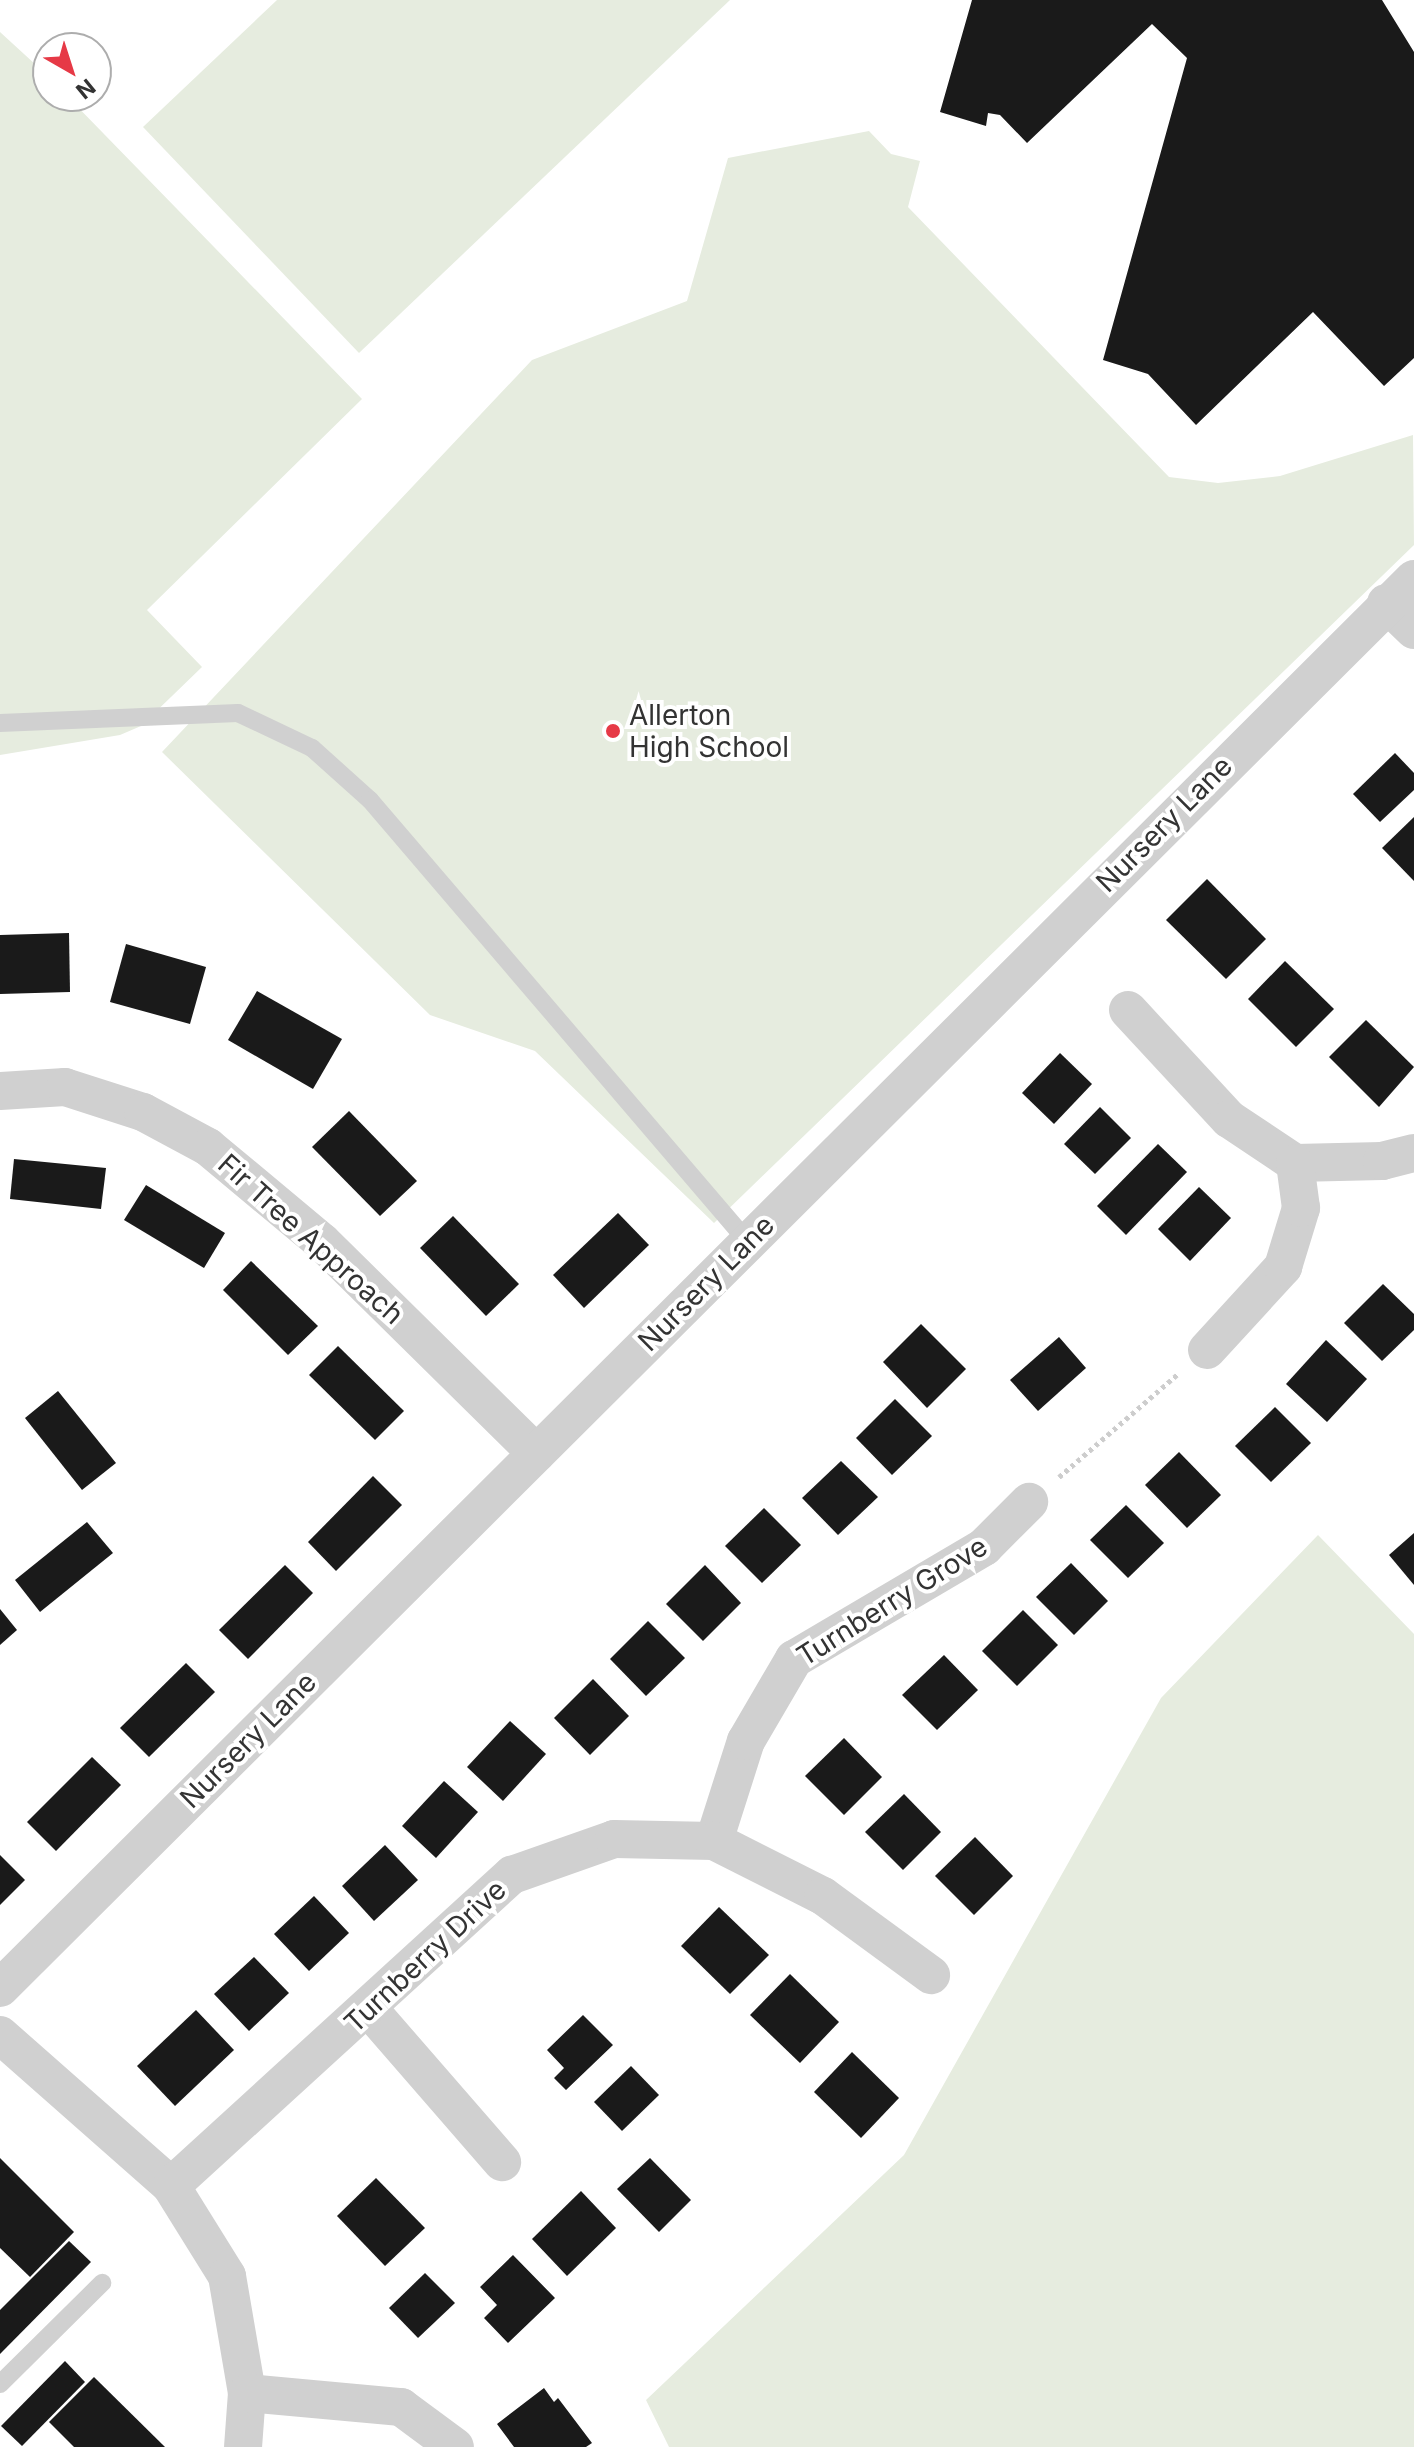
<!DOCTYPE html>
<style>
body{margin:0}
#map{position:relative;width:1414px;height:2447px;overflow:hidden;background:#fff;font-family:Inter,sans-serif}
div>[style]{position:absolute}
[style*='--x']{left:calc(var(--x)*1px);top:calc(var(--y)*1px);width:calc(var(--w)*1px);rotate:calc(var(--a)*1deg)}
.green>*{inset:0;background:#e6ecdf}
.building>*{inset:0;background:#1a1a1a}
.path>*{height:5px;margin-top:-2.5px;transform-origin:0;background:repeating-linear-gradient(90deg,#cdcdcd 0 4px,transparent 0 8px)}
.lane>*{height:18px;margin:-9px;padding:0 9px;transform-origin:9px;border-radius:9px;background:#d0d0d0}
.street>*{height:38px;margin:-19px;padding:0 19px;transform-origin:19px;border-radius:19px;background:#d0d0d0}
.dots>*{width:22px;height:22px;translate:-50% -50%;box-sizing:border-box;border:4px solid #fff;border-radius:50%}
span{translate:-50% -50%;white-space:nowrap;text-align:center;line-height:1.15;-webkit-text-stroke:8px #fff;paint-order:stroke}
.poi-label{font-size:28px;color:#333}
.left{translate:0 -50%;text-align:left}
.street-label{font-size:28px;color:#333}
.north{position:absolute;left:32px;top:32px;width:80px;height:80px;box-sizing:border-box;background:#fff;border:2px solid #adadad;border-radius:50%;rotate:141deg;font-size:22px;font-weight:700;line-height:32px;text-align:center;color:#333}
.north::after{content:'';display:block;margin:auto;width:28px;height:36px;background:#e63946;clip-path:polygon(50% 0,100% 100%,50% 72%,0 100%)}
</style>
<div id="map">
<div class="green">
<div style="clip-path:polygon(277px 0,730px 0,359px 353px,143px 127px)"></div>
<div style="clip-path:polygon(0 32px,48px 76px,48px 96px,67px 96px,362px 399px,147px 610px,202px 667px,141px 726px,120px 735px,0 755px)"></div>
<div style="clip-path:polygon(869px 131px,891px 154px,920px 161px,908px 207px,1169px 477px,1218px 483px,1280px 476px,1413px 435px,1414px 545px,714px 1223px,535px 1051px,430px 1015px,162px 752px,532px 360px,687px 301px,728px 158px)"></div>
<div style="clip-path:polygon(1318px 1535px,1414px 1634px,1414px 2447px,669px 2447px,646px 2400px,904px 2155px,1161px 1698px)"></div>
</div>
<div class="building">
<div style="clip-path:polygon(972px 0,1382px 0,1414px 52px,1414px 358px,1384px 386px,1313px 312px,1196px 425px,1148px 374px,1103px 360px,1187px 58px,1152px 24px,1027px 143px,1000px 115px,988px 113px,986px 126px,940px 112px)"></div>
<div style="clip-path:polygon(1395px 753px,1414px 773px,1414px 790px,1380px 822px,1353px 794px)"></div>
<div style="clip-path:polygon(1414px 817px,1414px 881px,1382px 848px)"></div>
<div style="clip-path:polygon(1207px 879px,1266px 939px,1226px 979px,1166px 920px)"></div>
<div style="clip-path:polygon(69px 933px,70px 992px,0 994px,0 935px)"></div>
<div style="clip-path:polygon(126px 944px,206px 967px,190px 1024px,110px 1002px)"></div>
<div style="clip-path:polygon(1285px 961px,1334px 1009px,1296px 1047px,1248px 999px)"></div>
<div style="clip-path:polygon(257px 991px,342px 1039px,313px 1089px,228px 1040px)"></div>
<div style="clip-path:polygon(1366px 1020px,1414px 1067px,1379px 1107px,1329px 1057px)"></div>
<div style="clip-path:polygon(1060px 1053px,1092px 1084px,1054px 1124px,1022px 1093px)"></div>
<div style="clip-path:polygon(1100px 1107px,1131px 1138px,1095px 1174px,1064px 1144px)"></div>
<div style="clip-path:polygon(349px 1111px,417px 1181px,380px 1216px,312px 1147px)"></div>
<div style="clip-path:polygon(1158px 1144px,1187px 1172px,1126px 1235px,1097px 1206px)"></div>
<div style="clip-path:polygon(14px 1159px,106px 1168px,101px 1209px,10px 1199px)"></div>
<div style="clip-path:polygon(146px 1185px,225px 1233px,204px 1268px,124px 1220px)"></div>
<div style="clip-path:polygon(1199px 1187px,1231px 1218px,1190px 1261px,1158px 1229px)"></div>
<div style="clip-path:polygon(618px 1213px,649px 1245px,584px 1308px,553px 1275px)"></div>
<div style="clip-path:polygon(453px 1216px,519px 1284px,486px 1316px,420px 1248px)"></div>
<div style="clip-path:polygon(251px 1261px,318px 1326px,288px 1355px,223px 1290px)"></div>
<div style="clip-path:polygon(1383px 1284px,1414px 1314px,1414px 1330px,1382px 1361px,1344px 1323px)"></div>
<div style="clip-path:polygon(921px 1324px,966px 1369px,927px 1408px,883px 1362px)"></div>
<div style="clip-path:polygon(1059px 1337px,1086px 1368px,1038px 1411px,1010px 1380px)"></div>
<div style="clip-path:polygon(1326px 1340px,1367px 1379px,1327px 1422px,1286px 1384px)"></div>
<div style="clip-path:polygon(338px 1346px,404px 1411px,375px 1440px,309px 1375px)"></div>
<div style="clip-path:polygon(58px 1391px,116px 1463px,82px 1490px,25px 1418px)"></div>
<div style="clip-path:polygon(895px 1399px,932px 1436px,892px 1475px,856px 1438px)"></div>
<div style="clip-path:polygon(1275px 1407px,1311px 1443px,1271px 1482px,1235px 1446px)"></div>
<div style="clip-path:polygon(1179px 1452px,1221px 1495px,1187px 1528px,1145px 1485px)"></div>
<div style="clip-path:polygon(841px 1461px,878px 1497px,838px 1535px,802px 1498px)"></div>
<div style="clip-path:polygon(373px 1476px,402px 1505px,336px 1571px,308px 1542px)"></div>
<div style="clip-path:polygon(1126px 1505px,1164px 1543px,1128px 1578px,1090px 1540px)"></div>
<div style="clip-path:polygon(764px 1508px,801px 1545px,762px 1583px,725px 1546px)"></div>
<div style="clip-path:polygon(87px 1522px,113px 1553px,40px 1612px,15px 1580px)"></div>
<div style="clip-path:polygon(1414px 1533px,1414px 1585px,1389px 1555px)"></div>
<div style="clip-path:polygon(1071px 1563px,1108px 1601px,1074px 1635px,1036px 1597px)"></div>
<div style="clip-path:polygon(285px 1565px,313px 1593px,248px 1659px,219px 1630px)"></div>
<div style="clip-path:polygon(705px 1565px,741px 1603px,703px 1641px,666px 1604px)"></div>
<div style="clip-path:polygon(0 1609px,17px 1630px,0 1645px)"></div>
<div style="clip-path:polygon(1023px 1610px,1058px 1645px,1017px 1686px,982px 1651px)"></div>
<div style="clip-path:polygon(648px 1621px,685px 1658px,646px 1696px,610px 1659px)"></div>
<div style="clip-path:polygon(944px 1655px,978px 1690px,937px 1730px,902px 1695px)"></div>
<div style="clip-path:polygon(186px 1663px,215px 1692px,149px 1757px,120px 1728px)"></div>
<div style="clip-path:polygon(593px 1679px,629px 1716px,590px 1755px,554px 1718px)"></div>
<div style="clip-path:polygon(510px 1721px,546px 1754px,503px 1801px,467px 1767px)"></div>
<div style="clip-path:polygon(844px 1738px,882px 1777px,844px 1815px,805px 1776px)"></div>
<div style="clip-path:polygon(92px 1757px,121px 1785px,56px 1851px,27px 1822px)"></div>
<div style="clip-path:polygon(444px 1781px,478px 1812px,436px 1858px,402px 1826px)"></div>
<div style="clip-path:polygon(904px 1794px,941px 1832px,903px 1870px,865px 1832px)"></div>
<div style="clip-path:polygon(975px 1837px,1013px 1876px,974px 1915px,935px 1876px)"></div>
<div style="clip-path:polygon(385px 1845px,418px 1880px,374px 1921px,342px 1886px)"></div>
<div style="clip-path:polygon(0 1855px,25px 1880px,0 1905px)"></div>
<div style="clip-path:polygon(314px 1896px,349px 1933px,309px 1971px,274px 1934px)"></div>
<div style="clip-path:polygon(719px 1907px,769px 1955px,730px 1994px,681px 1946px)"></div>
<div style="clip-path:polygon(254px 1957px,289px 1993px,249px 2031px,214px 1994px)"></div>
<div style="clip-path:polygon(790px 1974px,839px 2022px,800px 2063px,750px 2015px)"></div>
<div style="clip-path:polygon(196px 2010px,234px 2050px,175px 2106px,137px 2066px)"></div>
<div style="clip-path:polygon(583px 2015px,613px 2045px,566px 2090px,554px 2078px,564px 2068px,547px 2050px)"></div>
<div style="clip-path:polygon(852px 2052px,899px 2098px,861px 2138px,814px 2092px)"></div>
<div style="clip-path:polygon(631px 2066px,659px 2095px,622px 2131px,594px 2102px)"></div>
<div style="clip-path:polygon(0 2158px,74px 2232px,30px 2277px,0 2248px)"></div>
<div style="clip-path:polygon(650px 2158px,691px 2200px,659px 2232px,617px 2189px)"></div>
<div style="clip-path:polygon(376px 2178px,425px 2228px,385px 2266px,337px 2216px)"></div>
<div style="clip-path:polygon(581px 2191px,616px 2228px,567px 2276px,532px 2239px)"></div>
<div style="clip-path:polygon(69px 2241px,91px 2262px,0 2354px,0 2310px)"></div>
<div style="clip-path:polygon(513px 2255px,555px 2298px,508px 2343px,484px 2318px,497px 2305px,480px 2287px)"></div>
<div style="clip-path:polygon(425px 2273px,455px 2303px,418px 2338px,389px 2308px)"></div>
<div style="clip-path:polygon(65px 2361px,85px 2382px,22px 2446px,1px 2426px)"></div>
<div style="clip-path:polygon(94px 2377px,165px 2447px,74px 2447px,49px 2422px)"></div>
<div style="clip-path:polygon(544px 2388px,554px 2402px,558px 2398px,592px 2443px,586px 2447px,514px 2447px,497px 2424px)"></div>
</div>
<div class="path">
<div style="--x:1059;--y:1477;--w:157;--a:-40.9"></div>
</div>
<div class="lane">
<div style="--x:0;--y:723;--w:238;--a:-2.4"></div>
<div style="--x:238;--y:713;--w:82;--a:25.3"></div>
<div style="--x:312;--y:748;--w:78;--a:41.9"></div>
<div style="--x:370;--y:800;--w:582;--a:49.46"></div>
<div style="--x:0;--y:2384;--w:144;--a:-44.7"></div>
</div>
<div class="street">
<div style="--x:1386;--y:603;--w:39;--a:44"></div>
<div style="--x:1128;--y:1010;--w:149;--a:47.2"></div>
<div style="--x:1229;--y:1119;--w:79;--a:33.7"></div>
<div style="--x:1295;--y:1163;--w:87;--a:-1.3"></div>
<div style="--x:1382;--y:1161;--w:33;--a:-14"></div>
<div style="--x:0;--y:1091;--w:65;--a:-3.5"></div>
<div style="--x:65;--y:1087;--w:82;--a:17.8"></div>
<div style="--x:143;--y:1112;--w:74;--a:28.3"></div>
<div style="--x:208;--y:1147;--w:148;--a:39.8"></div>
<div style="--x:322;--y:1242;--w:301;--a:44.6"></div>
<div style="--x:1207;--y:1350;--w:113;--a:-47.5"></div>
<div style="--x:1283;--y:1267;--w:62;--a:-73"></div>
<div style="--x:1301;--y:1208;--w:45;--a:-97.6"></div>
<div style="--x:714;--y:1841;--w:105;--a:-72.3"></div>
<div style="--x:746;--y:1741;--w:95;--a:-59.7"></div>
<div style="--x:794;--y:1659;--w:221;--a:-30.5"></div>
<div style="--x:984;--y:1547;--w:64;--a:-45"></div>
<div style="--x:0;--y:1988;--w:1996;--a:-44.9"></div>
<div style="--x:369;--y:2009;--w:203;--a:49"></div>
<div style="--x:0;--y:2035;--w:228;--a:41.4"></div>
<div style="--x:171;--y:2186;--w:106;--a:58.1"></div>
<div style="--x:227;--y:2276;--w:119;--a:80.3"></div>
<div style="--x:247;--y:2393;--w:54;--a:94.2"></div>
<div style="--x:171;--y:2186;--w:462;--a:-42.4"></div>
<div style="--x:512;--y:1875;--w:108;--a:-19.4"></div>
<div style="--x:614;--y:1839;--w:100;--a:1.1"></div>
<div style="--x:714;--y:1841;--w:122;--a:26.8"></div>
<div style="--x:823;--y:1896;--w:134;--a:36.2"></div>
<div style="--x:247;--y:2393;--w:155;--a:5.2"></div>
<div style="--x:401;--y:2407;--w:67;--a:36.5"></div>
</div>
<div class="dots">
<div style="left:613px;top:731px;background:#e63946"></div>
</div>
<div class="poi-label">
<span class="left" style="left:629px;top:731px">Allerton<br>High School</span>
</div>
<div class="street-label">
<span style="left:1164px;top:824px;rotate:-45deg">Nursery Lane</span>
<span style="left:311px;top:1239px;rotate:42deg">Fir Tree Approach</span>
<span style="left:706px;top:1283px;rotate:-45deg">Nursery Lane</span>
<span style="left:892px;top:1601px;rotate:-32deg">Turnberry Grove</span>
<span style="left:248px;top:1740px;rotate:-45deg">Nursery Lane</span>
<span style="left:425px;top:1956px;rotate:-43deg">Turnberry Drive</span>
</div>
<div class="north">N</div>
</div>
